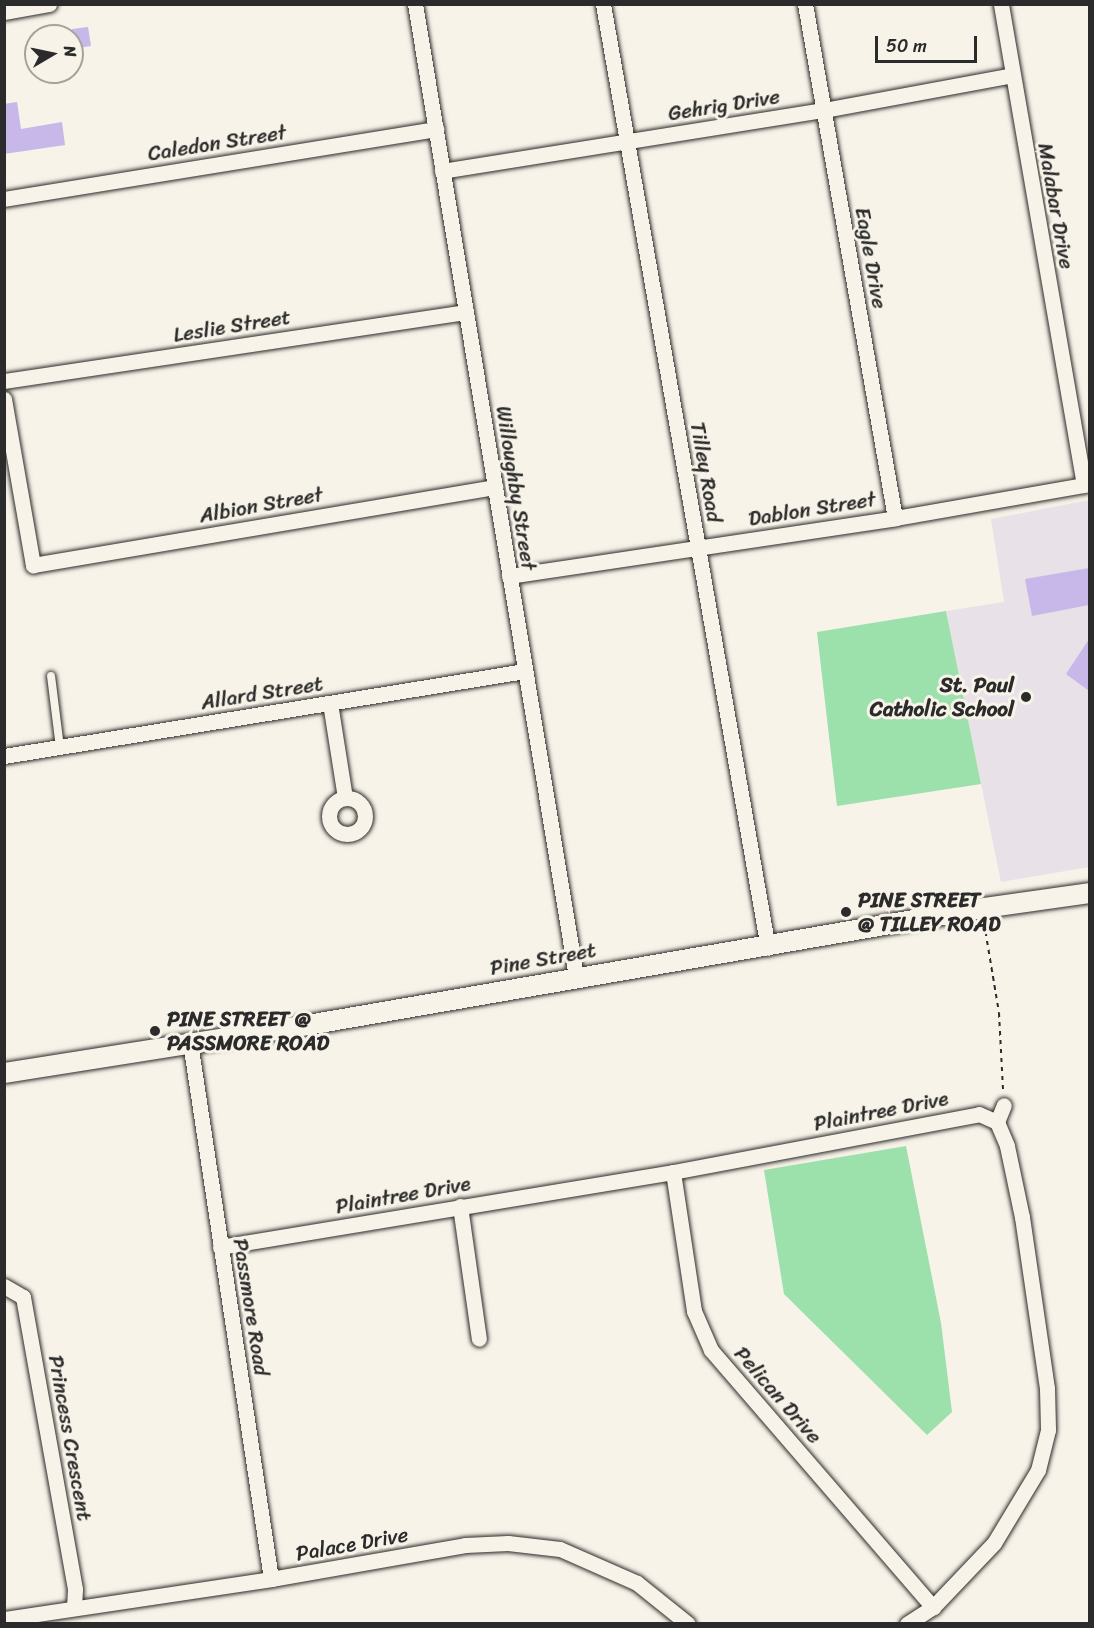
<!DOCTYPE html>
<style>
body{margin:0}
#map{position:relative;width:1094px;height:1628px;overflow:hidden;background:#f7f3e8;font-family:Sriracha,sans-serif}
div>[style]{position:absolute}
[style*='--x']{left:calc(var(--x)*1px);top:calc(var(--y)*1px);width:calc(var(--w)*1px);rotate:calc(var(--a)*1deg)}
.built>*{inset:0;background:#e9e1e8}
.green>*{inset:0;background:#9ce0ab}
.building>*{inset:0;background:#c7b8e9}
.path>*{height:2px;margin-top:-1px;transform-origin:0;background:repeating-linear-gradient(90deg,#2b2b2b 0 4.5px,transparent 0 9px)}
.roads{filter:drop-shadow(0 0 2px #2b2b2b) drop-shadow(0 0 2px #2b2b2b)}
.service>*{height:8px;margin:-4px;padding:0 4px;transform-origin:4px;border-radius:4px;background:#f7f3e8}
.minor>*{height:15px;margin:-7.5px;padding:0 7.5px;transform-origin:7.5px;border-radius:7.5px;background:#f7f3e8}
.minor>.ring{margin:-7.5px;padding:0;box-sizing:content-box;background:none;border:15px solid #f7f3e8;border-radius:50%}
.tertiary>*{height:20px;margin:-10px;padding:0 10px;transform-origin:10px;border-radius:10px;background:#f7f3e8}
.dots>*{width:16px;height:16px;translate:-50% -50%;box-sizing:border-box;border:3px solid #f7f3e8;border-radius:50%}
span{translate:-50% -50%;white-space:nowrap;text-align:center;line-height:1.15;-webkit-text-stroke:6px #f7f3e8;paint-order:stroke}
.street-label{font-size:21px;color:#2b2b2b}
.poi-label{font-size:21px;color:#2b2b2b;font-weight:700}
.right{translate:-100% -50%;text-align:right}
.left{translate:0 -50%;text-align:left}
.frame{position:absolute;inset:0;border:6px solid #2b2b2b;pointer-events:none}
.north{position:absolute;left:24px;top:24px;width:60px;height:60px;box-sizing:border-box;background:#f7f3e8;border:2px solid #a5a39c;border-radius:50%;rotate:81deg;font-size:16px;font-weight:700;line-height:24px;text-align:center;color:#2b2b2b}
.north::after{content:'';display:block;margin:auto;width:21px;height:27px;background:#2b2b2b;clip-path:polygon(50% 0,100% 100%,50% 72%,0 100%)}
.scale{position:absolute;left:875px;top:36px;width:102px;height:27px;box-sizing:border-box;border:3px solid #2b2b2b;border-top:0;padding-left:8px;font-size:18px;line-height:21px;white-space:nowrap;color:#2b2b2b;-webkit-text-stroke:4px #f7f3e8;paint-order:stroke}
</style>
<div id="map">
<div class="built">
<div style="clip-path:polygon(1089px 500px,1089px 867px,1001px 882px,946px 611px,1004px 602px,991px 519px)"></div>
</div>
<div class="green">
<div style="clip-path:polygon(946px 611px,981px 784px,837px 806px,817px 632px)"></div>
<div style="clip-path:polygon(906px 1146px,941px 1323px,952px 1412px,927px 1435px,784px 1294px,764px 1170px)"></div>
</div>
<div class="building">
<div style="clip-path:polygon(88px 27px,91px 46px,72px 49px,72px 29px)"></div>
<div style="clip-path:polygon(17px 102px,21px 129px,62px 122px,65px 145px,4px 154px,4px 104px)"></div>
<div style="clip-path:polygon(1089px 568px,1089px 605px,1032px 616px,1025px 579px)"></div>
<div style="clip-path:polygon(1089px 639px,1089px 691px,1066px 674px)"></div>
</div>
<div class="path">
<div style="--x:984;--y:923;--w:91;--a:80.5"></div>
<div style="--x:999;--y:1013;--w:77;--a:87"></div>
</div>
<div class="roads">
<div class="service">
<div style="--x:51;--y:676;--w:72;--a:82.8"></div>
</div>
<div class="minor">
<div style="--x:415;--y:4;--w:986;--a:80.6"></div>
<div style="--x:603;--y:4;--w:958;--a:80.09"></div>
<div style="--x:805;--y:4;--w:522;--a:80.07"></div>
<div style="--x:4;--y:12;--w:46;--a:-10.1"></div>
<div style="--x:442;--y:171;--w:387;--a:-9.1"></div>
<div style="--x:824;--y:110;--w:191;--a:-10.5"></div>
<div style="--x:4;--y:199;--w:438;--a:-9.2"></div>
<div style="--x:4;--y:381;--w:467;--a:-8.5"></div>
<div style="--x:4;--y:399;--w:169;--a:80.1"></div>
<div style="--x:33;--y:565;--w:469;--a:-9.6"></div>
<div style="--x:509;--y:576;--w:390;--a:-8.5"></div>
<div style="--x:895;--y:518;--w:192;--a:-9.9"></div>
<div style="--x:1084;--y:485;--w:488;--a:-99.8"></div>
<div style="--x:330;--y:703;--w:96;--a:81"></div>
<div style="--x:4;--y:756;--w:528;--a:-9.27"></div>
<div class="ring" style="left:329px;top:798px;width:21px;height:21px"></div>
<div style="--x:190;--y:1042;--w:543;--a:81.42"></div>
<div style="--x:997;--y:1122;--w:18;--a:-68"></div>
<div style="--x:673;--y:1172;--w:141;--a:81.4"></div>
<div style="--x:694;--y:1311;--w:43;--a:66.4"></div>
<div style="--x:711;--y:1350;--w:340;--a:49.2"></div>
<div style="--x:460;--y:1206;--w:134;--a:81.9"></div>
<div style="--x:220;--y:1247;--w:459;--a:-9.4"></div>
<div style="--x:673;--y:1172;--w:311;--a:-10.7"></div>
<div style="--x:979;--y:1114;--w:20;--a:24"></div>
<div style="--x:997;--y:1122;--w:26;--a:67"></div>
<div style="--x:1007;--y:1146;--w:73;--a:78.1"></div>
<div style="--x:1022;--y:1217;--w:173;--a:81.7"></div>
<div style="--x:1047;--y:1388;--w:42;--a:88.6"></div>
<div style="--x:1048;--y:1430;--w:41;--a:104"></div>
<div style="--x:1038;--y:1470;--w:85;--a:121.1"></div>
<div style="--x:994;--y:1543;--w:88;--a:133.6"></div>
<div style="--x:933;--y:1607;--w:31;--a:147"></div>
<div style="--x:4;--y:1286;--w:22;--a:30"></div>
<div style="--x:23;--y:1297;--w:297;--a:79.9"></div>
<div style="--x:75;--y:1589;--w:19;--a:93"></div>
<div style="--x:4;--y:1619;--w:270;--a:-8.5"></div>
<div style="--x:271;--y:1579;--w:197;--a:-9.9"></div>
<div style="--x:465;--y:1545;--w:43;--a:-2.7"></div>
<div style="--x:508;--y:1543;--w:52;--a:6.6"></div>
<div style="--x:560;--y:1549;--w:84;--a:23.8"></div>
<div style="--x:637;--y:1583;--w:65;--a:38.8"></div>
</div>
<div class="tertiary">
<div style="--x:4;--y:1073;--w:308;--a:-9"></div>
<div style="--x:308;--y:1025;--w:679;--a:-9.84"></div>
<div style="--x:977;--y:909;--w:114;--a:-8.1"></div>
</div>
</div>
<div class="dots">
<div style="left:1026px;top:697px;background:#2b2b2b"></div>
<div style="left:846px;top:912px;background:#2b2b2b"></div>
<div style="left:155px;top:1031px;background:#2b2b2b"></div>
</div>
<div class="street-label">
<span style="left:724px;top:105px;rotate:-9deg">Gehrig Drive</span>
<span style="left:217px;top:143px;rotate:-9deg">Caledon Street</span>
<span style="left:1056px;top:206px;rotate:80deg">Malabar Drive</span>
<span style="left:871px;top:258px;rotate:80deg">Eagle Drive</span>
<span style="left:232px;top:326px;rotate:-9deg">Leslie Street</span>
<span style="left:706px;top:472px;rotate:80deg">Tilley Road</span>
<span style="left:516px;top:488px;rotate:81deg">Willoughby Street</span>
<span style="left:261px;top:505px;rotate:-10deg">Albion Street</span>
<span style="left:812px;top:509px;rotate:-9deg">Dablon Street</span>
<span style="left:262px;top:693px;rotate:-9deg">Allard Street</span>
<span style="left:543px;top:959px;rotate:-10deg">Pine Street</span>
<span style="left:881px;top:1111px;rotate:-11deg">Plaintree Drive</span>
<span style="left:403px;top:1195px;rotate:-10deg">Plaintree Drive</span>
<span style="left:251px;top:1307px;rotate:81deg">Passmore Road</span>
<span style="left:778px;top:1395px;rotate:49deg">Pelican Drive</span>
<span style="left:70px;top:1438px;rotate:80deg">Princess Crescent</span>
<span style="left:352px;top:1544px;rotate:-10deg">Palace Drive</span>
</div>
<div class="poi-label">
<span class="right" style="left:1014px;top:697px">St. Paul<br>Catholic School</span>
<span class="left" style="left:858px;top:912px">PINE STREET<br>@ TILLEY ROAD</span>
<span class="left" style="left:167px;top:1031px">PINE STREET @<br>PASSMORE ROAD</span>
</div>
<div class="frame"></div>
<div class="north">N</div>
<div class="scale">50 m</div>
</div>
